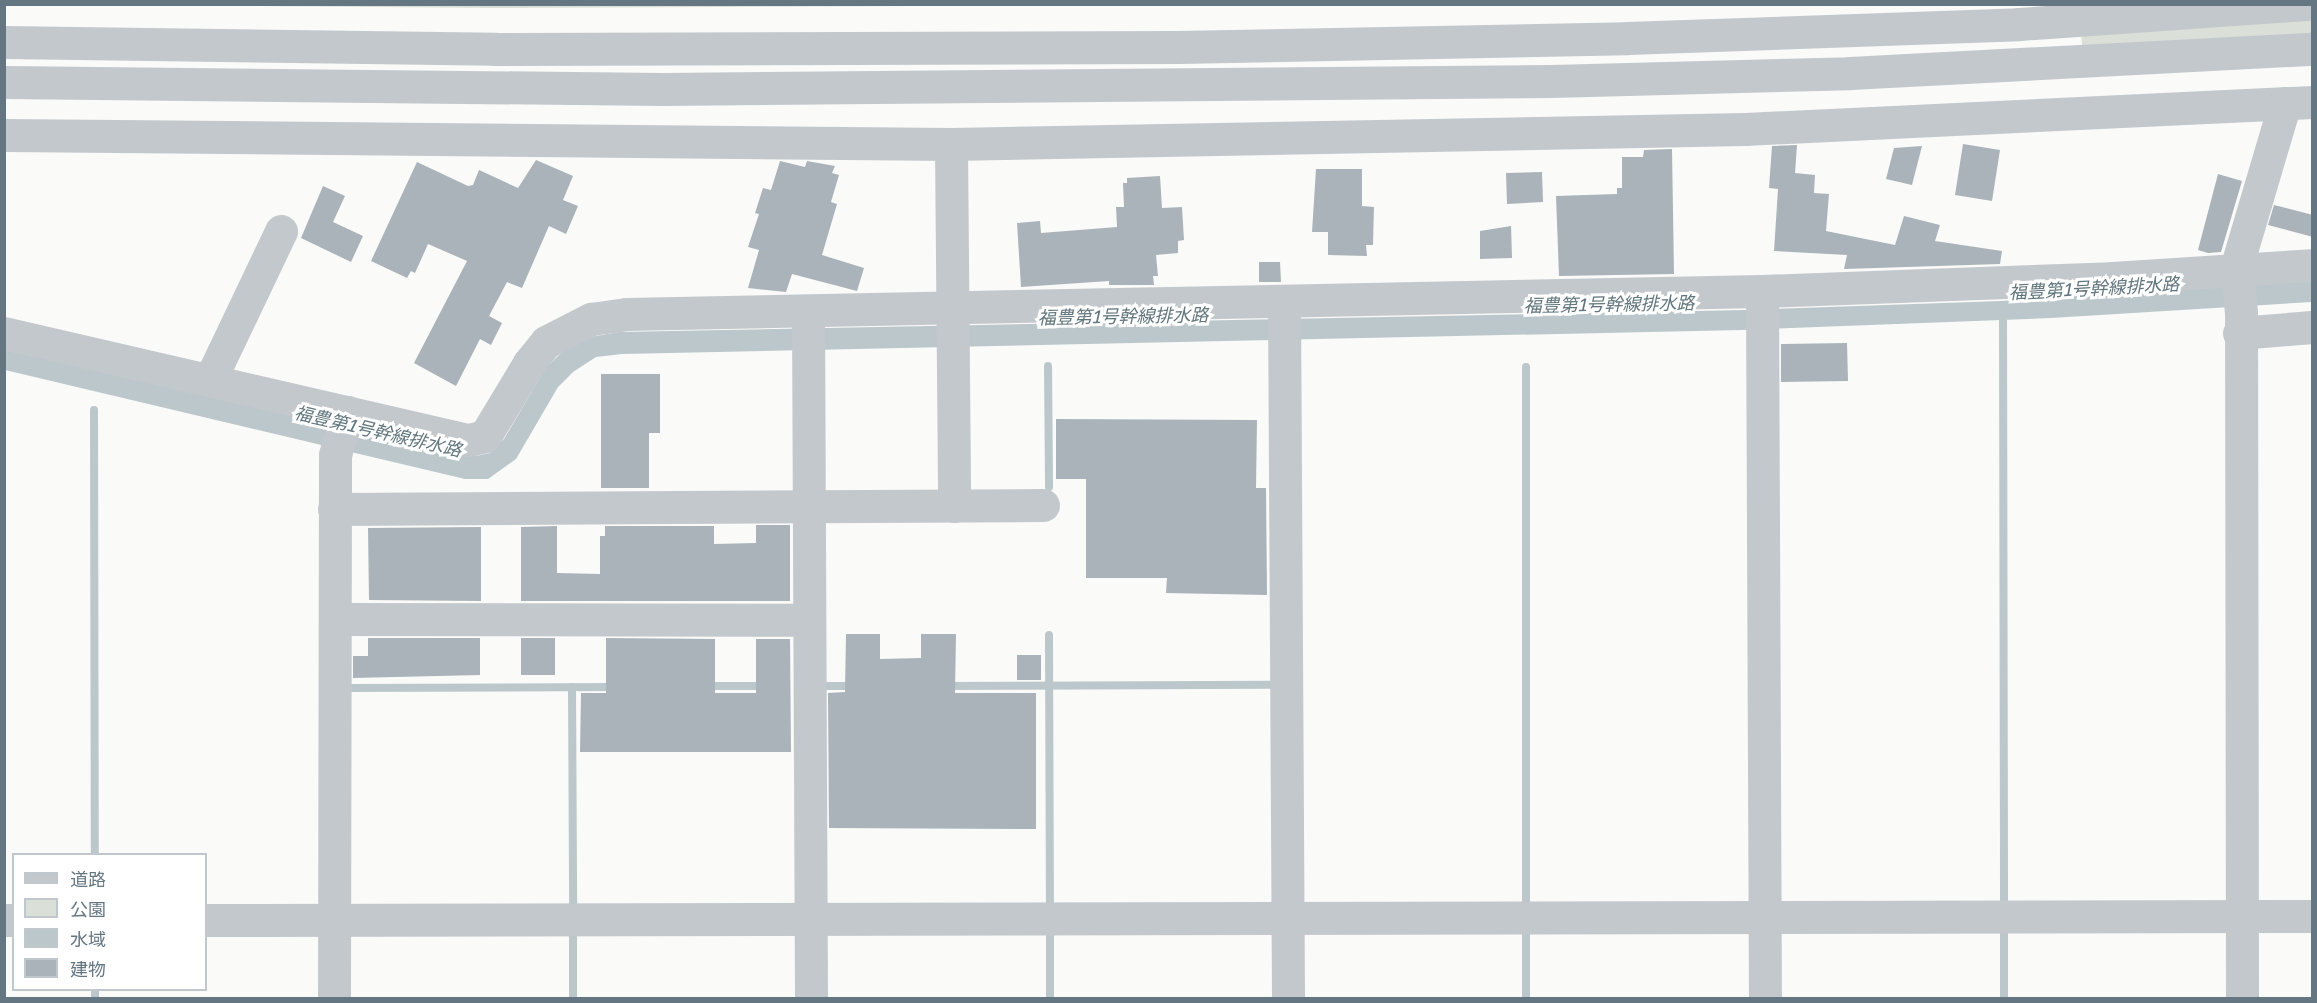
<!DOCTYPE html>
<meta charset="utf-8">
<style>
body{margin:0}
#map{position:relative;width:2317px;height:1003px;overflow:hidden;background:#fafaf8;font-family:"Golos Text","Noto Sans JP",sans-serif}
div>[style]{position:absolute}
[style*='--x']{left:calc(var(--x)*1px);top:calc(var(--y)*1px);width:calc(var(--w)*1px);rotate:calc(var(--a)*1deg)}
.green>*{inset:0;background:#dadfd7}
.water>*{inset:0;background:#bbc7cb}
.stream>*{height:8px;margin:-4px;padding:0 4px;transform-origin:4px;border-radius:4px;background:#bbc7cb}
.building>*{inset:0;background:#aab3b9}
.minor>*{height:33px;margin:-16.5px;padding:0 16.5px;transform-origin:16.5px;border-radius:16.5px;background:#c3c8cc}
span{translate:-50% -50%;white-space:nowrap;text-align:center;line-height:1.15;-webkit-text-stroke:6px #fff;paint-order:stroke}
.water-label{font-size:18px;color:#60757c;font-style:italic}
.frame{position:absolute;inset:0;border:6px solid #657683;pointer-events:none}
.legend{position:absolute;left:12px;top:853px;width:195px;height:138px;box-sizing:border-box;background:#fff;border:2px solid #c1c8cd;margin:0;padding:8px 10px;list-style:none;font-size:18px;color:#657683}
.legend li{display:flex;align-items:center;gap:12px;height:30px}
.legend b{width:30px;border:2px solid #c1c8cd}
</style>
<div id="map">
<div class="green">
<div style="clip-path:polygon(153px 5px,153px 4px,1108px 5px,493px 8px)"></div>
<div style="clip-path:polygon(2312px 19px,2312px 39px,2083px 51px,2081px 35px)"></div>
</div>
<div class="water">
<div style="clip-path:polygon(2312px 281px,2312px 302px,2051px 318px,1741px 330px,622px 354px,596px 357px,573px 372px,558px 387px,516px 459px,488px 479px,465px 479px,5px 370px,5px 350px,476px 456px,490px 453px,504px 439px,545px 369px,566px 348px,590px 337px,619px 332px,1746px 310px,2001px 301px)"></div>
</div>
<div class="stream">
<div style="--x:2003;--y:310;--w:597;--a:89.9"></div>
<div style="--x:1048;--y:366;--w:121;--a:89.5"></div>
<div style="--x:94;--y:410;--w:444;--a:89.9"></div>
<div style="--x:1049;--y:635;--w:274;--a:89.8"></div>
<div style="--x:704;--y:686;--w:62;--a:0"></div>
<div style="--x:824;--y:686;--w:30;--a:0"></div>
<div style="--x:945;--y:686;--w:333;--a:-0.2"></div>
<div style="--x:572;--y:687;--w:220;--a:89.7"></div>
<div style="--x:349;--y:688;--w:267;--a:-0.2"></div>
<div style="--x:1526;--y:906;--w:539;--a:-90"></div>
<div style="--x:1050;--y:924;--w:74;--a:90"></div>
<div style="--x:2004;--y:925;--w:73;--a:90"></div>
<div style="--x:1526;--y:927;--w:71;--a:90"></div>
<div style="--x:573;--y:929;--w:69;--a:90"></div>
<div style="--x:95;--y:990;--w:8;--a:90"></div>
</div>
<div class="building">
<div style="clip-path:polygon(1963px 144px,2000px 150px,1992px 201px,1955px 195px)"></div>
<div style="clip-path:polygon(1797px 145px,1795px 173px,1815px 175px,1814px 193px,1829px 194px,1826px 231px,1895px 245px,1904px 216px,1940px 225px,1935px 241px,2002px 251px,2000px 264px,1844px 269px,1847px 255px,1774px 251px,1778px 189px,1769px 188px,1772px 146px)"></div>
<div style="clip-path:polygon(1922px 146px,1912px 185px,1886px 179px,1894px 148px)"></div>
<div style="clip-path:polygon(1672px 149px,1674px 274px,1559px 276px,1556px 196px,1617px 194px,1617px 188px,1622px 188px,1622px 157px,1643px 157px,1644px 150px)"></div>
<div style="clip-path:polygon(536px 160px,573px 176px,563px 200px,578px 206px,566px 234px,549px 226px,522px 288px,507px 282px,489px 316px,502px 323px,491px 345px,480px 339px,456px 386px,414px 363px,467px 261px,428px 244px,415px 273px,411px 271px,407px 278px,371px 261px,417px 162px,468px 186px,473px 185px,479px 170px,518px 188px)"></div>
<div style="clip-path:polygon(780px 161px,805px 167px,807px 161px,835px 166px,832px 173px,839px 175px,831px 202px,837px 204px,822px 255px,864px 268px,857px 291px,792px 274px,786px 292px,748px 288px,759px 250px,748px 247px,759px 214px,755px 213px,763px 188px,771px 190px)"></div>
<div style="clip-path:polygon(1316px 169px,1362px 169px,1362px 206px,1374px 207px,1373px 245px,1366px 245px,1367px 256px,1328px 255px,1328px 232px,1312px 232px)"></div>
<div style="clip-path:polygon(1542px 172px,1543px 202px,1507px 204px,1506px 173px)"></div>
<div style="clip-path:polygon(2218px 174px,2242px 181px,2221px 252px,2208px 253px,2198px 250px)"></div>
<div style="clip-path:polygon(1160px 176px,1162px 208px,1182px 207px,1184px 240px,1178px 241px,1178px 253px,1156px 255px,1158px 276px,1153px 276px,1154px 285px,1109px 285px,1109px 281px,1021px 287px,1017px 223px,1040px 221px,1041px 233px,1117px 227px,1116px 207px,1124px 207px,1123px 183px,1127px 183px,1127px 178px)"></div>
<div style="clip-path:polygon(323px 186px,345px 196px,333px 222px,363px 236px,351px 262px,301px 238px)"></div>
<div style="clip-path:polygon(2274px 205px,2313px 215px,2313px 237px,2268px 225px)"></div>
<div style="clip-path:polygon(1511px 226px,1512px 258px,1480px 259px,1480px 231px)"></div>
<div style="clip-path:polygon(1259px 262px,1280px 262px,1281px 282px,1259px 282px)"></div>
<div style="clip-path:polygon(1847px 343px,1848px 381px,1781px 382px,1781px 344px)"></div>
<div style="clip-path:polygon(601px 374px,660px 374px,660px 433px,649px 433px,649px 488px,601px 488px)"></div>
<div style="clip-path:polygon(1056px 419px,1257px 420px,1256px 488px,1266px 488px,1267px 595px,1166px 593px,1167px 578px,1086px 578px,1086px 479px,1056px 479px)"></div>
<div style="clip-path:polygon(756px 525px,790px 525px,790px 601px,521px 601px,521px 527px,557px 526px,557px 573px,600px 574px,600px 536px,605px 536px,605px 526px,714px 526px,714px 544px,756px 543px)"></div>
<div style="clip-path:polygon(481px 527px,481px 601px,369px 600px,368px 528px)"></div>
<div style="clip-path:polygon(846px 634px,880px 634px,880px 659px,921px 658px,921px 634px,956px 634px,955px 693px,1036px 693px,1036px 829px,829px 828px,828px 693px,845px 692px)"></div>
<div style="clip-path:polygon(368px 638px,480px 638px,480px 675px,353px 678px,353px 656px,368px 656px)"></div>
<div style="clip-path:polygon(521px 638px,555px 638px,555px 675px,521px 675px)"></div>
<div style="clip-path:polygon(606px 638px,715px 639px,715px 693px,756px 693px,756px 639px,790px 639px,791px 752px,580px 752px,581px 693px,606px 693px)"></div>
<div style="clip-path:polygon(1017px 655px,1041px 655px,1041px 680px,1017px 680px)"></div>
</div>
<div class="minor">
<div style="--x:4;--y:42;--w:491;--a:0.8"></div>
<div style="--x:495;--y:49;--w:682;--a:-0.17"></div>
<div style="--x:1177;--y:47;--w:450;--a:-1.1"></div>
<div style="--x:1627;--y:38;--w:392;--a:-2"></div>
<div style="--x:2019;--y:24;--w:290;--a:-4"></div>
<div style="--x:4;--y:82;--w:658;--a:0.61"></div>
<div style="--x:662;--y:89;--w:889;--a:-0.52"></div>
<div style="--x:1551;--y:81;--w:299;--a:-1.5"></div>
<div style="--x:1850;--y:73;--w:463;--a:-3"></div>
<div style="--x:4;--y:135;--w:947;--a:0.54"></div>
<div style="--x:951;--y:144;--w:794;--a:-1.08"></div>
<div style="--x:1745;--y:129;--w:568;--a:-2.73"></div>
<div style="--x:951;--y:144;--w:362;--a:89.5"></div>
<div style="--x:1762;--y:291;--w:707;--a:89.76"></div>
<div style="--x:1284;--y:302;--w:696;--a:89.67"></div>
<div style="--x:808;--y:311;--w:687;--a:89.75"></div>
<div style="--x:4;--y:333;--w:477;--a:13"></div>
<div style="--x:469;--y:440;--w:16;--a:-14"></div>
<div style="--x:485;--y:436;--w:85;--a:-58.9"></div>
<div style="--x:529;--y:363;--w:27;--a:-51"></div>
<div style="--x:546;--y:342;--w:51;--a:-27.1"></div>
<div style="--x:591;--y:319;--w:35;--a:-8"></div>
<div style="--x:626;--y:314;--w:1136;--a:-1.16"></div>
<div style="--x:1762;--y:291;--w:335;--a:-2.1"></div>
<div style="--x:2097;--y:279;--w:215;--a:-3.7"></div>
<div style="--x:2239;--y:333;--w:73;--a:-4.7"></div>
<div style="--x:210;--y:380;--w:165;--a:-64.5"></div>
<div style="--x:334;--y:509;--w:709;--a:-0.32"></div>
<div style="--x:335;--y:619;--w:474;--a:0.1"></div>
<div style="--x:4;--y:920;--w:10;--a:0"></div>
<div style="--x:206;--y:920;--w:2106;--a:-0.11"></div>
<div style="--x:334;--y:998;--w:543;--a:-89.89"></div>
<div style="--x:335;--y:455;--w:45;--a:-74.4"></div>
<div style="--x:2242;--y:998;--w:685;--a:-90.08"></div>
<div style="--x:2241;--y:313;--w:48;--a:-94.8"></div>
<div style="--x:2237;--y:265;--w:169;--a:-73.5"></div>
</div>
<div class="water-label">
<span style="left:2094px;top:288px;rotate:-3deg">福豊第1号幹線排水路</span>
<span style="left:1609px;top:304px;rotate:-1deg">福豊第1号幹線排水路</span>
<span style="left:1123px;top:316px;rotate:-1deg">福豊第1号幹線排水路</span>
<span style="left:378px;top:431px;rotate:13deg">福豊第1号幹線排水路</span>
</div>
<div class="frame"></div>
<ul class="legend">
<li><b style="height:8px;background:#c3c8cc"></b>道路</li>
<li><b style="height:16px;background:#dadfd7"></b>公園</li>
<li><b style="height:16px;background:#bbc7cb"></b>水域</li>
<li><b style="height:16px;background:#aab3b9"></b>建物</li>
</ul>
</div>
